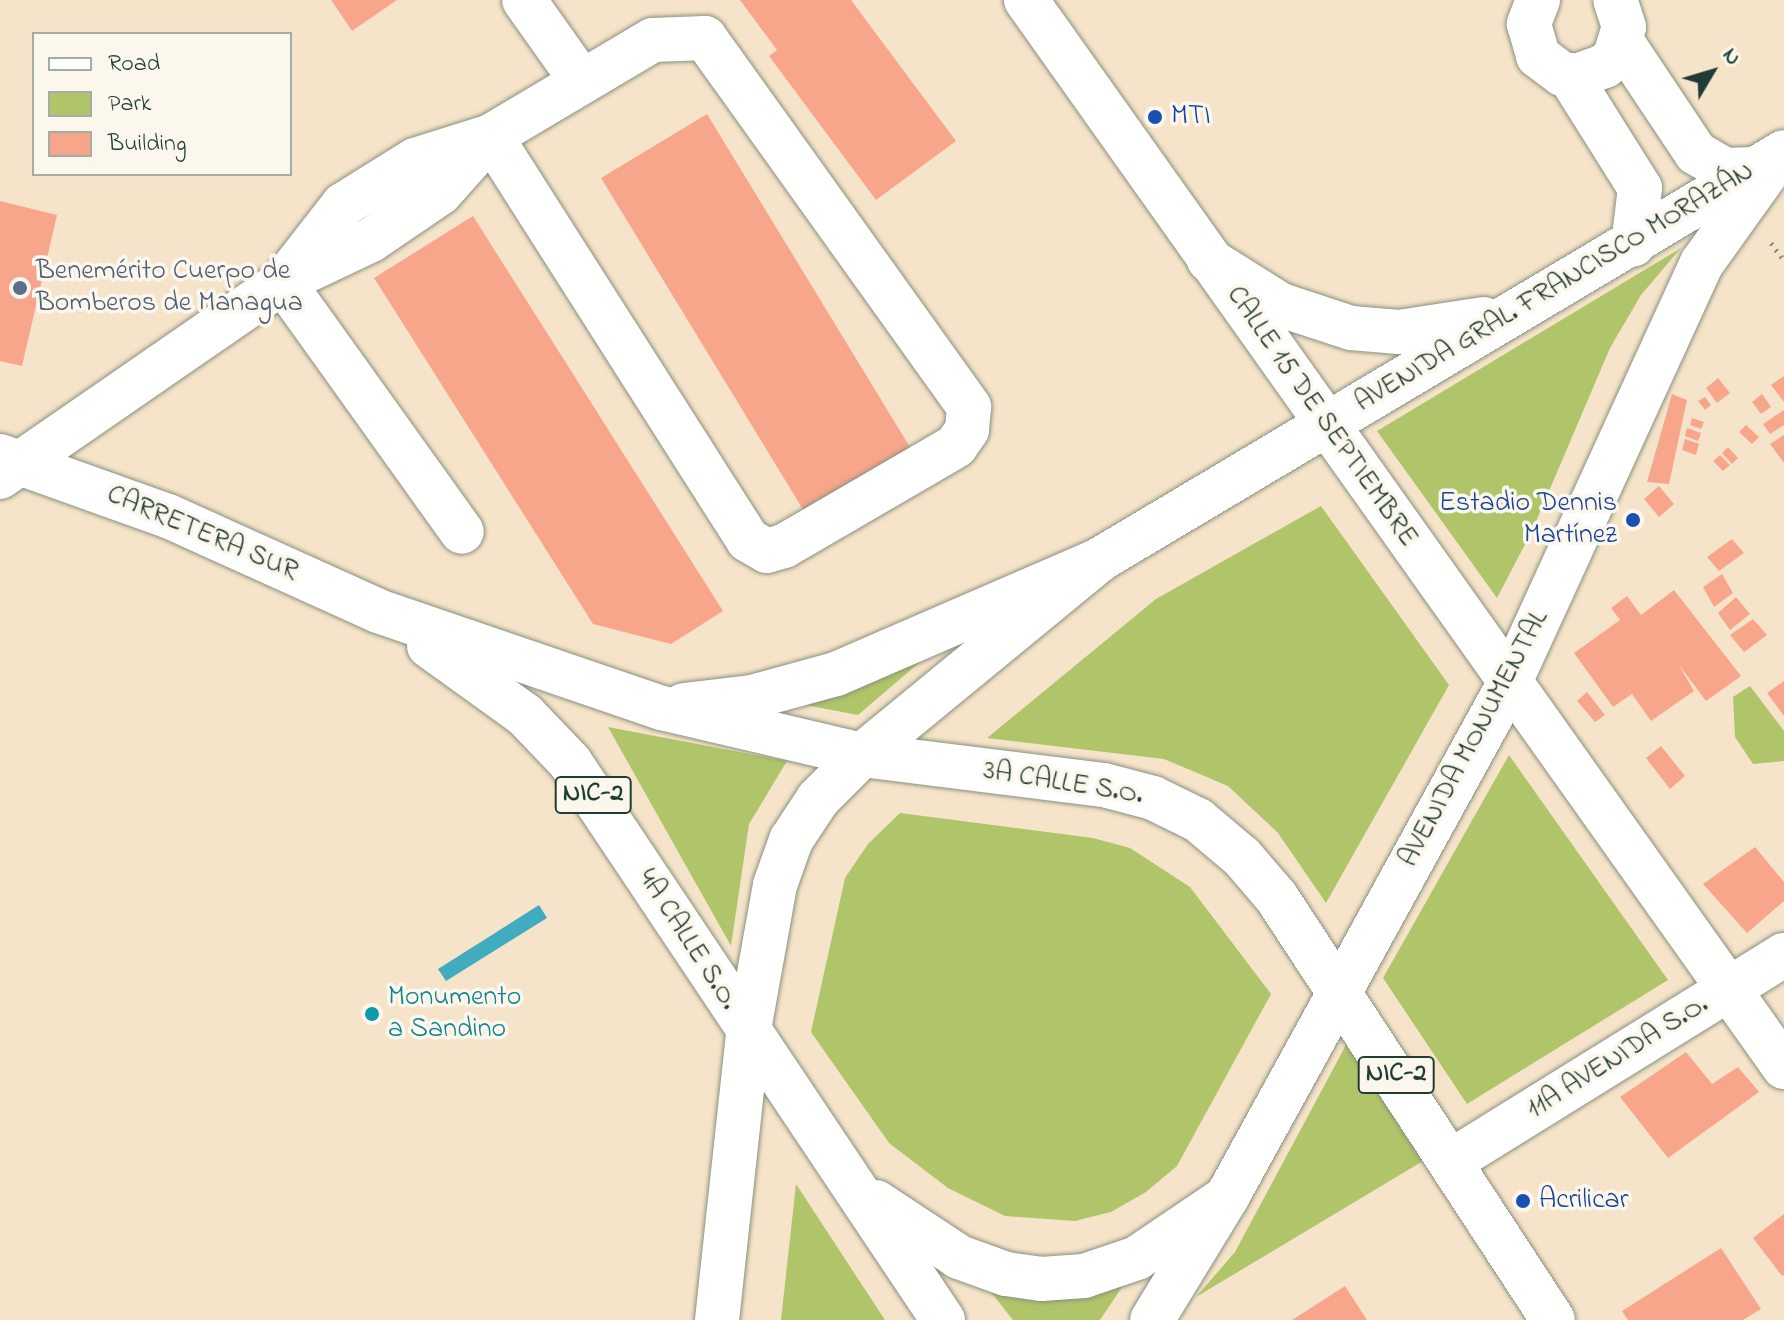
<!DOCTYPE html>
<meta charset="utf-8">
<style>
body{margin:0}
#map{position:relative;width:1784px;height:1320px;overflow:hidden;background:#f6e4ca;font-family:"Indie Flower",sans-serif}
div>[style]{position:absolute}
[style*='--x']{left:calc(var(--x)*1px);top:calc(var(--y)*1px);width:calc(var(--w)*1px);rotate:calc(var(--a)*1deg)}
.green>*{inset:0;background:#b0c569}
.water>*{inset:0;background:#41abc0}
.building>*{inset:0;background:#f8a68b}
.path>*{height:5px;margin-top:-2.5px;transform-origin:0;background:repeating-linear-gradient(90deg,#8a907f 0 2px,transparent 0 8px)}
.roads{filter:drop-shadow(0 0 2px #8a907f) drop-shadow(0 0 2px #8a907f)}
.minor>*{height:44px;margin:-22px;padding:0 22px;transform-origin:22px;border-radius:22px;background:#fff}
.major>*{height:44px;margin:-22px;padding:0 22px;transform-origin:22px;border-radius:22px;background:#fff}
.highway>*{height:44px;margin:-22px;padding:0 22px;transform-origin:22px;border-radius:22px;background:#fff}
.dots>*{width:22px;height:22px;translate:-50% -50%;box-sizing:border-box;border:4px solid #fbf7ec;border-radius:50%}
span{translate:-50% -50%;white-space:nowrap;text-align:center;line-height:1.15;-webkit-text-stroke:7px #fbf7ec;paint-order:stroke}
.shield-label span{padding:2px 6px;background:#fbf7ec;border:2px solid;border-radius:6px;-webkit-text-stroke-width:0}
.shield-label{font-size:26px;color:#1f3d34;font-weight:700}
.transit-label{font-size:28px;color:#164399}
.left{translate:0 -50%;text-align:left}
.right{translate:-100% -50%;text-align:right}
.service-label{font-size:28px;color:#4e5e75}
.street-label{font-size:28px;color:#1f3d34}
.culture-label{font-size:28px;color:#0d838f}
.legend{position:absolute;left:32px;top:32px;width:260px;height:144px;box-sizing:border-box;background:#fbf7ec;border:2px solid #a3ada2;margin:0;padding:10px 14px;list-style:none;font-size:24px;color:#1f3d34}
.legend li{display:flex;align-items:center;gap:16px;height:40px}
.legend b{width:40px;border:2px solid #a3ada2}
.north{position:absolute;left:1672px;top:32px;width:80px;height:80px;-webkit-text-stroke:6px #fbf7ec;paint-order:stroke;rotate:52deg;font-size:22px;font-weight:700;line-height:32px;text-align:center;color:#1f3d34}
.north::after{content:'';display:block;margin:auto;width:28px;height:36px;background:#1f3d34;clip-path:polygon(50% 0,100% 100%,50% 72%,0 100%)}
</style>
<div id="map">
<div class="green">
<div style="clip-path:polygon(1681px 248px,1641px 295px,1610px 348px,1532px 531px,1497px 598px,1377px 431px)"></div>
<div style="clip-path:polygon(1321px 506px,1449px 685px,1326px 903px,1278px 833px,1228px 786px,1164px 759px,987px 738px,1156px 599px)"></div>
<div style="clip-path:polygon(935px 649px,858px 715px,774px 699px)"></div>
<div style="clip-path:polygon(1750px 686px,1784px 731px,1784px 761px,1753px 764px,1735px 737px,1733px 697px)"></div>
<div style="clip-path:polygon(608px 727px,787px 761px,749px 824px,731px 946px)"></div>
<div style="clip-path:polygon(1509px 755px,1668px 980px,1467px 1104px,1383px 978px)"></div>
<div style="clip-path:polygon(900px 813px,1093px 838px,1130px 848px,1190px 887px,1271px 994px,1177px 1166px,1146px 1192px,1111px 1212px,1075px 1221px,1005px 1216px,948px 1188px,889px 1143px,811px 1032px,845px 878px,868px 844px)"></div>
<div style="clip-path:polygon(1346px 1045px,1423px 1161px,1196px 1297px,1235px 1252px)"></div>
<div style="clip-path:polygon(796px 1184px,885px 1320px,781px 1320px)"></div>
<div style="clip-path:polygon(1134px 1269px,1100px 1320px,1013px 1320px,979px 1277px)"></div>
</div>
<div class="water">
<div style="clip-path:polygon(539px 905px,547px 918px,446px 981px,438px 969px)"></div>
</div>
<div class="building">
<div style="clip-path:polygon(331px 0,397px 0,352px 31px)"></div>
<div style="clip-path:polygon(740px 0,851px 0,956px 141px,876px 200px,769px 56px,777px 50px)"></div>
<div style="clip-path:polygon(707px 114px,916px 457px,810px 521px,601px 178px)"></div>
<div style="clip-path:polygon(0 201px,57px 215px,22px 366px,0 361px)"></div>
<div style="clip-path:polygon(473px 216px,723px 611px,671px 644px,593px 624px,374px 278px)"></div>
<div style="clip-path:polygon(1784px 376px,1784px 402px,1771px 385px)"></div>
<div style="clip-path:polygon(1718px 378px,1730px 393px,1717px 403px,1706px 388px)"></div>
<div style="clip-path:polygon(1672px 394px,1687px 400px,1669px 484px,1647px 482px)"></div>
<div style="clip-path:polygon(1762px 394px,1771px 407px,1761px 414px,1752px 402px)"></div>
<div style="clip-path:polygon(1705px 397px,1711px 405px,1705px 410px,1698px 401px)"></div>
<div style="clip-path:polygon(1784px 410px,1784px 425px,1770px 434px,1763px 424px)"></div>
<div style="clip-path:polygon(1692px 418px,1704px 422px,1701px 429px,1690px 425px)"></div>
<div style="clip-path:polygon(1746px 425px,1759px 437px,1752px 444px,1739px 432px)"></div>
<div style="clip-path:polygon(1687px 428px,1701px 433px,1698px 441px,1685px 436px)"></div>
<div style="clip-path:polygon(1784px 435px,1784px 463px,1770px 444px)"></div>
<div style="clip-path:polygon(1685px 439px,1699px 444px,1696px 455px,1682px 450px)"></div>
<div style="clip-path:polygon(1728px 447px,1738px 458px,1732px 464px,1722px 453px)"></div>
<div style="clip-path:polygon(1720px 455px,1730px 465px,1723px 471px,1713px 461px)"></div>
<div style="clip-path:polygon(1659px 486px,1674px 504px,1659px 517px,1644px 499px)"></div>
<div style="clip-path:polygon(1732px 539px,1744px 553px,1719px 571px,1707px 557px)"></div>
<div style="clip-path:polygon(1722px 574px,1733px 593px,1714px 607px,1703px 587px)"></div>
<div style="clip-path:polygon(1674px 590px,1741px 676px,1706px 701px,1679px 665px,1694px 691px,1651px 721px,1632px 694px,1613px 707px,1574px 653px,1620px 620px,1611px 608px,1627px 596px,1641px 615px)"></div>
<div style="clip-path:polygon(1736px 597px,1750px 614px,1730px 630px,1718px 613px)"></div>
<div style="clip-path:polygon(1753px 619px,1767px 635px,1744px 652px,1730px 635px)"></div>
<div style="clip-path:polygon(1784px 681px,1784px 716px,1767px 693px)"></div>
<div style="clip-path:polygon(1587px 692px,1605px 715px,1595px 722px,1577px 701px)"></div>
<div style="clip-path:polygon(1661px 746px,1685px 776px,1670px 789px,1646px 758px)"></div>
<div style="clip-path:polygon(1755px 847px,1784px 882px,1784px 901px,1747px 933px,1703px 884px)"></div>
<div style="clip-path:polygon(1686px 1052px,1712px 1084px,1738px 1067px,1759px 1092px,1668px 1158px,1620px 1097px)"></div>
<div style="clip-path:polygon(1784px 1214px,1784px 1275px,1782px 1276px,1753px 1238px)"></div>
<div style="clip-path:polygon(1721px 1248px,1761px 1309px,1743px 1320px,1628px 1320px,1622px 1311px)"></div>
<div style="clip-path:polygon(1345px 1286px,1367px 1320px,1292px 1320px)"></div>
</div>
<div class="path">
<div style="--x:1771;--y:243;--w:21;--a:53"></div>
</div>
<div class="roads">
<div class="minor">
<div style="--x:524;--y:0;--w:97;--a:54.7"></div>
<div style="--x:1026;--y:0;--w:1309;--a:54.61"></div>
<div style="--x:1538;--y:0;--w:26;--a:111"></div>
<div style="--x:1529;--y:24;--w:33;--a:74"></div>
<div style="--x:1538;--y:56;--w:30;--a:37"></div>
<div style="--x:1562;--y:74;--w:15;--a:8"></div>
<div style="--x:1577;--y:76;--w:30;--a:-20"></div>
<div style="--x:1605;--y:66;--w:14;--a:-45"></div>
<div style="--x:1615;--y:56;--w:30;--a:-73"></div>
<div style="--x:1624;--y:27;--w:28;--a:-108"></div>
<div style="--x:1622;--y:42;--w:133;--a:56.3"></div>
<div style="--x:1696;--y:153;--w:34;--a:30"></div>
<div style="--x:1725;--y:170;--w:28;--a:-2"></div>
<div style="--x:1569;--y:75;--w:133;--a:57.9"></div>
<div style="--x:1640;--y:188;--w:57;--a:97"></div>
<div style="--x:283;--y:282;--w:98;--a:-52.1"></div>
<div style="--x:343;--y:205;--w:85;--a:-32"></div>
<div style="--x:415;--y:160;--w:80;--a:-17.5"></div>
<div style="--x:491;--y:136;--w:188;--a:-30.7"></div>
<div style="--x:653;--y:40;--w:52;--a:-2.2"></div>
<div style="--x:705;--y:38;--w:454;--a:54.4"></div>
<div style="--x:969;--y:407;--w:23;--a:95"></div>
<div style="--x:967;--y:430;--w:19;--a:125"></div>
<div style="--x:956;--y:446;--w:199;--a:149.8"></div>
<div style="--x:784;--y:546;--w:18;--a:164"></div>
<div style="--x:767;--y:551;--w:22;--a:-150"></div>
<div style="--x:748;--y:540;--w:479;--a:-122.5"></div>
<div style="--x:283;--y:282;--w:307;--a:54.4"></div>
<div style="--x:0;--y:477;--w:344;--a:-34.6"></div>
<div style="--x:283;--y:282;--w:98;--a:-25.5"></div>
<div style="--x:371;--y:240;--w:83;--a:-34.3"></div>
<div style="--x:440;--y:193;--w:76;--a:-48.2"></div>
<div style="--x:1453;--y:1160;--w:389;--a:-31.8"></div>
</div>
<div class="major">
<div style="--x:1209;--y:260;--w:85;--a:32"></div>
<div style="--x:1281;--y:305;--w:74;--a:18.2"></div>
<div style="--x:1351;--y:328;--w:48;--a:4.8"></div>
<div style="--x:1399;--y:332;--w:86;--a:-8.7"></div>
<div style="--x:717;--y:1320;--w:287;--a:-83.8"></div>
<div style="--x:748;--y:1035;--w:152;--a:-79.8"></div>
<div style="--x:775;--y:885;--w:48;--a:-70.4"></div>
<div style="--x:791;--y:840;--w:49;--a:-56.6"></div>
<div style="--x:818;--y:799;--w:62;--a:-45"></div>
<div style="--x:862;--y:755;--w:307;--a:-39.4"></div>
<div style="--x:1099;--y:560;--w:797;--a:-30.78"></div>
<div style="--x:1152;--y:1320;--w:144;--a:-58.6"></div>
<div style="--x:1227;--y:1197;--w:588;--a:-61.21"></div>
<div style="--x:1510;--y:682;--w:461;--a:-65.4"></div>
<div style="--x:1702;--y:263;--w:108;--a:-54.4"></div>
</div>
<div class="highway">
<div style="--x:0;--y:456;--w:178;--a:19.7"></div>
<div style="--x:168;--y:516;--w:230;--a:24.3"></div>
<div style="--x:378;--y:611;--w:300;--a:18.9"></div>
<div style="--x:662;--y:708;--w:205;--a:13.2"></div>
<div style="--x:862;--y:755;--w:244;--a:7.1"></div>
<div style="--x:1104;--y:785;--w:51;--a:14.9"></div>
<div style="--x:1153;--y:798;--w:50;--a:26.1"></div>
<div style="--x:1198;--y:820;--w:57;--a:40.1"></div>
<div style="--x:1242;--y:857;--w:54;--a:49.5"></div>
<div style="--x:1277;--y:898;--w:504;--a:56.81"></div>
<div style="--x:429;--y:646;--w:118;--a:35.7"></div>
<div style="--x:525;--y:715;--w:65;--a:46.2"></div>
<div style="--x:570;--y:762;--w:671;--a:56.24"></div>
<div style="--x:684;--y:705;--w:68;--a:-6.7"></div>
<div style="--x:752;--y:697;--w:87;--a:-15.3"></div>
<div style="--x:836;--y:674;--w:287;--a:-23.4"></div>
<div style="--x:876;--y:1202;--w:100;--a:33.5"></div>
<div style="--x:959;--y:1257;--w:50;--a:19.9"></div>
<div style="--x:1006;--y:1274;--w:35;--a:8"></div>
<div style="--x:1041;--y:1279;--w:43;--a:-4"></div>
<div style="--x:1084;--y:1276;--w:56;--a:-18.8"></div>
<div style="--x:1137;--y:1258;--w:109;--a:-34.1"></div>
</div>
</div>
<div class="dots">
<div style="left:1155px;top:117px;background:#1a4fb4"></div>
<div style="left:20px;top:288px;background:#5c6f8a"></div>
<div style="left:1633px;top:520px;background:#1a4fb4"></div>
<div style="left:372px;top:1014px;background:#0f9aa8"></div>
<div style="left:1523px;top:1201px;background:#1a4fb4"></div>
</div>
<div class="shield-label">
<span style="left:593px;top:795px">NIC-2</span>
<span style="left:1396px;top:1075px">NIC-2</span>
</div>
<div class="transit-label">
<span class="left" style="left:1171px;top:117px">MTI</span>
<span class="right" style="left:1617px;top:520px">Estadio Dennis<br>Martínez</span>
<span class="left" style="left:1539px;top:1201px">Acrilicar</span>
</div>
<div class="service-label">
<span class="left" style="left:36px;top:288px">Benemérito Cuerpo de<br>Bomberos de Managua</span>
</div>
<div class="street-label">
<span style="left:1555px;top:288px;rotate:-31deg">AVENIDA GRAL. FRANCISCO MORAZÁN</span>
<span style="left:1321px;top:417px;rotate:55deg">CALLE 15 DE SEPTIEMBRE</span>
<span style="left:202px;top:534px;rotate:23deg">CARRETERA SUR</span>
<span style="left:1475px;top:739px;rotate:-62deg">AVENIDA MONUMENTAL</span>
<span style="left:1063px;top:784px;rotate:9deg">3A CALLE S.O.</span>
<span style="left:687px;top:940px;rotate:57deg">4A CALLE S.O.</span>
<span style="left:1618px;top:1058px;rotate:-32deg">11A AVENIDA S.O.</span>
</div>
<div class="culture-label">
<span class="left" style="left:388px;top:1014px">Monumento<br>a Sandino</span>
</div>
<ul class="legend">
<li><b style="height:10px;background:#fff"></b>Road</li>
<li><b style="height:22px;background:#b0c569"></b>Park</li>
<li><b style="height:22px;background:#f8a68b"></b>Building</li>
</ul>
<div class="north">N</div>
</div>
